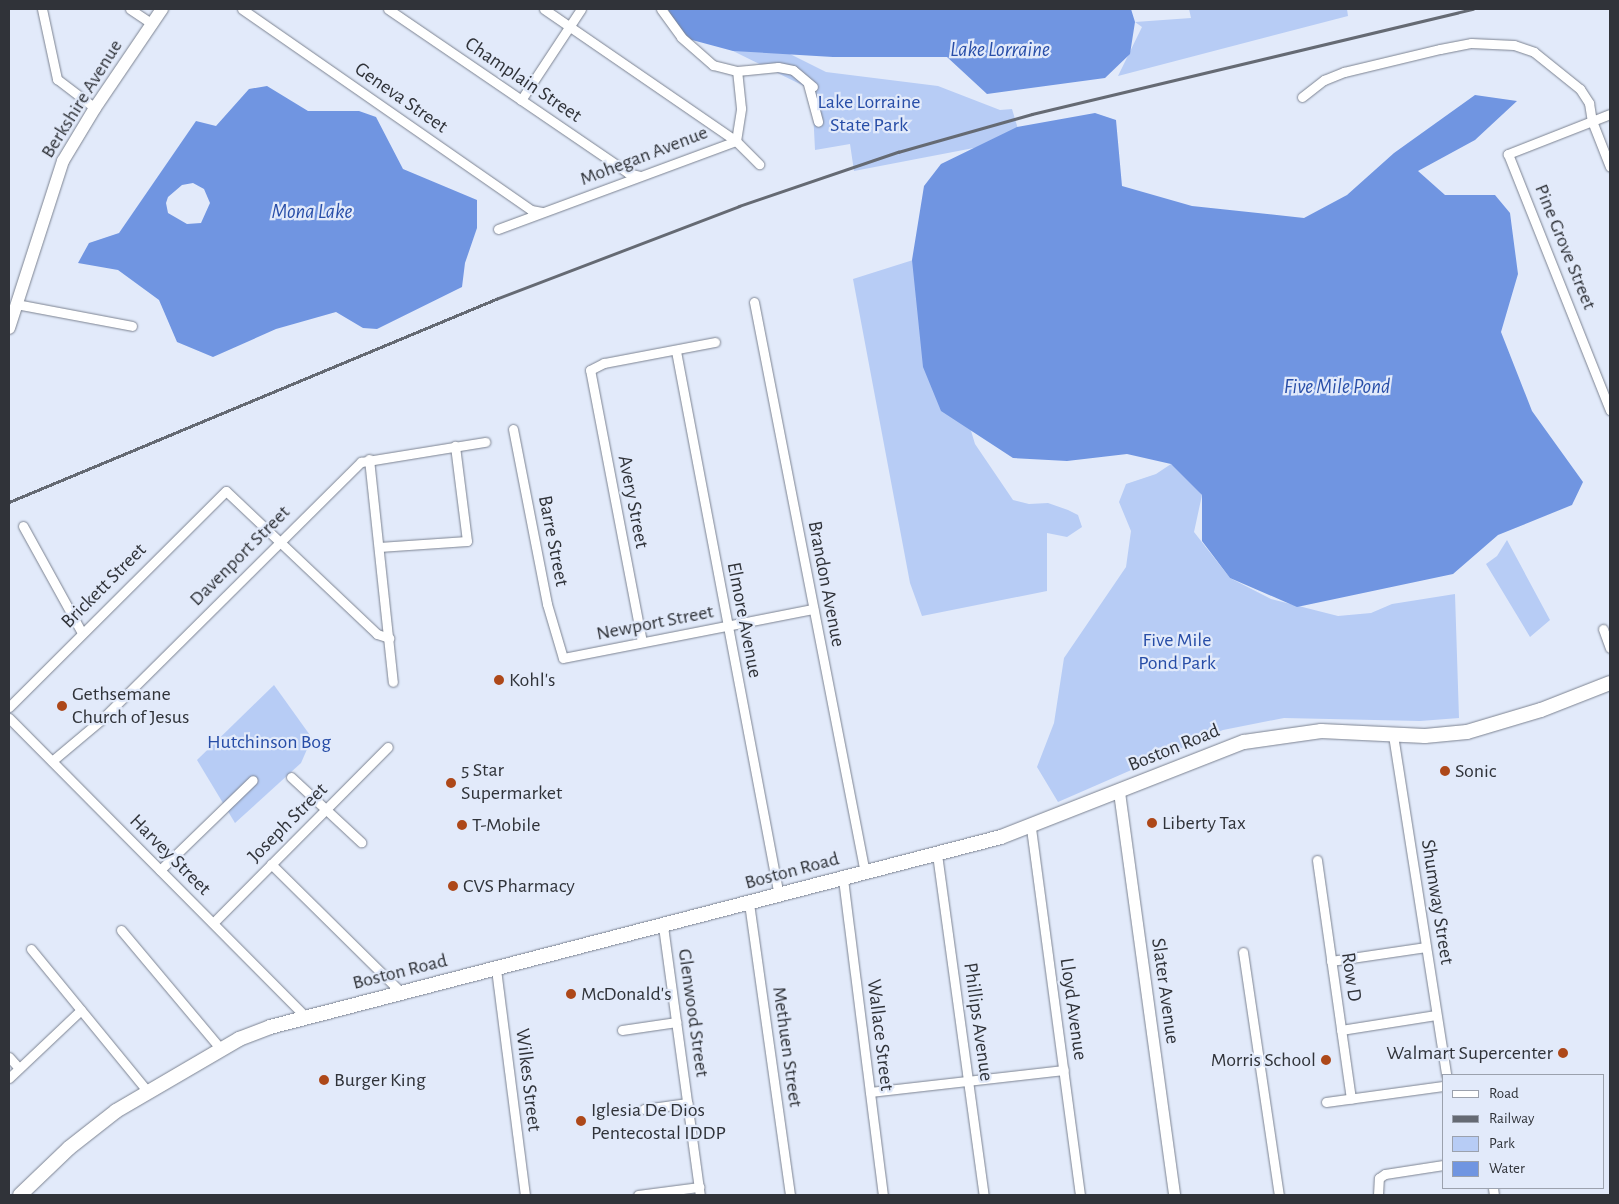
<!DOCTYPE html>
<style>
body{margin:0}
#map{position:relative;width:1619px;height:1204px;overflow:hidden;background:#e2eafa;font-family:"Alegreya Sans",sans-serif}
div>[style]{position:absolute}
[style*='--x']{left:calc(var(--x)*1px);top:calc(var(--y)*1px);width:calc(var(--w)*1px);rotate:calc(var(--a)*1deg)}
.green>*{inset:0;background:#b7ccf5}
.water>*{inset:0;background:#7095e1}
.roads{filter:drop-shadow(0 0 1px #7c8391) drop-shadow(0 0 1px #7c8391)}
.minor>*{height:9px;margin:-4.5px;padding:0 4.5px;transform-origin:4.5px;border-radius:4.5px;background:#fff}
.tertiary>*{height:11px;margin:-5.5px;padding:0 5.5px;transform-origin:5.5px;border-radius:5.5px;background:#fff}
.secondary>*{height:12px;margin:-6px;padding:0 6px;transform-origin:6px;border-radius:6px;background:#fff}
.primary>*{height:14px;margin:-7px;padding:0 7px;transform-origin:7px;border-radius:7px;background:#fff}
.rail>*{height:2.5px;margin:-1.25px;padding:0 1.25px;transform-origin:1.25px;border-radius:1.25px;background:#656a73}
.dots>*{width:14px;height:14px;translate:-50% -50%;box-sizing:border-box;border:2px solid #e2eafa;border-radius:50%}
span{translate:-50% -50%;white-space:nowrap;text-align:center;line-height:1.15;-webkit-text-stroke:4.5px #e2eafa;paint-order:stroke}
.street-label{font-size:20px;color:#303339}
.park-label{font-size:20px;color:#274da7}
.poi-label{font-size:20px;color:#303339}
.left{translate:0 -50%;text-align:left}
.right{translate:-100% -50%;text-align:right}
.water-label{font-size:21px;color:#284ea8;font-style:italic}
.frame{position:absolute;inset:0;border:10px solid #303339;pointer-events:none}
.legend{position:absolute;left:1442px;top:1074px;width:162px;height:115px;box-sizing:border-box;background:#e2eafa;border:1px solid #9ba1ad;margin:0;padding:6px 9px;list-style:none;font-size:15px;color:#303339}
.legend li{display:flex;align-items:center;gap:10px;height:25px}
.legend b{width:25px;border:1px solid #9ba1ad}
</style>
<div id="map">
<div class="green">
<div style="clip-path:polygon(669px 9px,700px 9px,826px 72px,938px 86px,1000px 110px,1012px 109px,1021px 139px,854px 171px,850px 144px,815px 150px,812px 90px,666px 18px)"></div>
<div style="clip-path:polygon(1189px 9px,1347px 9px,1348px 16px,1118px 76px,1142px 27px,1135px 22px,1191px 18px)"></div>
<div style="clip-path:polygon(970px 242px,963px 404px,975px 444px,1013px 500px,1029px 504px,1048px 503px,1068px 510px,1078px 515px,1082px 527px,1067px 537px,1047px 533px,1047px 591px,922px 616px,910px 583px,853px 279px)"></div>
<div style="clip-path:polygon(1171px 464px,1186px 475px,1202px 495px,1194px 532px,1230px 578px,1271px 599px,1338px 616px,1371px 613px,1392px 604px,1455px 594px,1459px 718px,1420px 721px,1284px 718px,1223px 730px,1058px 802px,1037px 767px,1054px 723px,1064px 658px,1126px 567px,1131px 531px,1119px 502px,1126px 484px,1156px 474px)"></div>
<div style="clip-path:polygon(1507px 540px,1550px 620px,1530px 637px,1486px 564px,1497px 556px)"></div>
<div style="clip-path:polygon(274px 685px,312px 738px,301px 763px,235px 823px,197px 760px)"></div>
</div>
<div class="water">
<div style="clip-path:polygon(668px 9px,1131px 9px,1135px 22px,1130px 54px,1105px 78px,987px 94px,947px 57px,833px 57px,733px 51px,681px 37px)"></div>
<div style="clip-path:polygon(evenodd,267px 86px,308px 111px,359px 111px,376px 117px,403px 169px,477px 200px,477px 228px,465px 263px,462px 287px,377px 329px,363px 328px,336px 312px,276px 329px,213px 357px,177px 342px,159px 300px,118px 270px,78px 263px,89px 243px,119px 233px,196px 121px,216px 126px,249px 89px,267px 86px,193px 183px,204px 189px,210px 203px,201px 223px,187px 224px,168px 213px,166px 203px,168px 197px,182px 185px,193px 183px)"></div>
<div style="clip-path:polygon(1475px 95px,1517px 101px,1475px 140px,1418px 171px,1445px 195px,1495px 195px,1510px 213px,1518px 274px,1501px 332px,1532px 411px,1583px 482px,1572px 505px,1498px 535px,1453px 574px,1297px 607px,1230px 578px,1202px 541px,1202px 495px,1171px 464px,1127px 454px,1067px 461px,1013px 458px,941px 411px,923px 367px,912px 260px,924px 186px,941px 164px,1017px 127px,1095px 113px,1116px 120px,1122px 186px,1192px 206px,1304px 218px,1347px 195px,1394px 153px)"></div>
</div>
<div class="roads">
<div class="minor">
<div style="--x:42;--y:9;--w:72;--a:77.9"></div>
<div style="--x:57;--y:79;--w:48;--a:37.3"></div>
<div style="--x:130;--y:9;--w:27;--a:34"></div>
<div style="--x:242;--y:9;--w:352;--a:34.8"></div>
<div style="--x:531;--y:210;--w:11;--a:10"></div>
<div style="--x:388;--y:9;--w:291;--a:34.3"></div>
<div style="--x:628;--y:173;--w:12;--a:14"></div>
<div style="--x:544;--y:9;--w:233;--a:34.5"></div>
<div style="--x:736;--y:141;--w:33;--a:45"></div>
<div style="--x:661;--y:9;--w:34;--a:54"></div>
<div style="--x:681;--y:37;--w:43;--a:41.2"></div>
<div style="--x:713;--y:65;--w:25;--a:14"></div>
<div style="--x:737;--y:71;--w:41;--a:-5.6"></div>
<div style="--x:778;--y:67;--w:15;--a:11"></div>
<div style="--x:793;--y:70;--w:26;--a:40"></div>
<div style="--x:808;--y:84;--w:39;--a:75"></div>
<div style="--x:1302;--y:97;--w:28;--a:-38"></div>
<div style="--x:1324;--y:80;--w:22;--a:-22"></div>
<div style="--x:1344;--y:72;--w:99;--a:-13.5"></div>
<div style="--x:1440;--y:49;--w:32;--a:-11"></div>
<div style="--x:1471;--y:43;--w:43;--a:2.7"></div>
<div style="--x:1514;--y:45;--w:21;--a:19"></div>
<div style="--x:1534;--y:52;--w:59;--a:38.8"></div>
<div style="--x:1580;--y:89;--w:17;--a:57"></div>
<div style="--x:1589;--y:103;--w:18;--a:81"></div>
<div style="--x:1592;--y:121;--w:49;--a:68.6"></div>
<div style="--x:521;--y:100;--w:109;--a:-56.6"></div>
<div style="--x:1610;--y:114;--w:110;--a:158.6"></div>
<div style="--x:1508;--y:154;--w:276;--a:68.3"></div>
<div style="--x:498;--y:229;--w:254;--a:-20.3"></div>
<div style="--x:736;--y:141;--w:33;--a:-81"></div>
<div style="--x:741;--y:108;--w:37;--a:-96"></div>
<div style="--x:754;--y:302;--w:582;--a:79"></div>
<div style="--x:16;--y:304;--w:118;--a:10.7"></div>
<div style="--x:676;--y:351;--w:555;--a:79.3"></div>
<div style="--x:513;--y:429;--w:178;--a:79"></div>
<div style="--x:547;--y:604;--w:56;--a:73.5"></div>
<div style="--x:563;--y:658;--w:255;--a:-11.1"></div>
<div style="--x:369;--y:459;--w:224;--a:83.9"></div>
<div style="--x:23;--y:526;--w:122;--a:61.1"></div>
<div style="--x:379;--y:547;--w:88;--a:-3.9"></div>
<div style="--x:467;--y:541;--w:96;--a:-97.2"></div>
<div style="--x:1603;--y:629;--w:20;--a:70"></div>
<div style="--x:642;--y:642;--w:277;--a:-100.8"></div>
<div style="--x:590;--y:370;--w:16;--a:-27"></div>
<div style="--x:604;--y:363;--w:113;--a:-10.7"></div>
<div style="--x:9;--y:707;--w:306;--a:-44.9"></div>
<div style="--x:226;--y:491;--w:208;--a:43.4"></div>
<div style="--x:377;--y:634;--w:13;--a:18"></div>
<div style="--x:9;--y:718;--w:421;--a:45.2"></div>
<div style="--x:1393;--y:735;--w:344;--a:81.1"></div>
<div style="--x:52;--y:761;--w:65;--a:-40"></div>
<div style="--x:102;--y:719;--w:365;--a:-44.8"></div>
<div style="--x:361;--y:462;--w:126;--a:-9.2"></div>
<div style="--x:291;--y:777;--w:96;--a:42.9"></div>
<div style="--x:1031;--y:828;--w:370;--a:82.4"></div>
<div style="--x:937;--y:854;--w:344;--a:82.2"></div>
<div style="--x:1317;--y:860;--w:241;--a:81.9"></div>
<div style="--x:271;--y:864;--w:184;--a:44.6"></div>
<div style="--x:160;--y:870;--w:129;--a:-44.1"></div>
<div style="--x:843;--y:879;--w:319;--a:82.8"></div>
<div style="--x:749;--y:903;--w:295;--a:82"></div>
<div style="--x:213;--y:923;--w:248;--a:-45.2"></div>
<div style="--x:663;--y:926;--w:272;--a:82.2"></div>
<div style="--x:121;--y:930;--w:155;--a:50"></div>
<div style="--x:31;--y:949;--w:185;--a:50.7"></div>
<div style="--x:1243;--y:952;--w:246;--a:81.6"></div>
<div style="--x:1331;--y:961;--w:96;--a:-8.4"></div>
<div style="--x:496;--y:969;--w:228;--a:82.7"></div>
<div style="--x:622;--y:1030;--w:55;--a:-8.4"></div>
<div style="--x:1341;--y:1030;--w:96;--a:-9"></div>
<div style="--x:9;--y:1057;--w:15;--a:48"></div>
<div style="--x:9;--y:1078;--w:99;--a:-43.4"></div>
<div style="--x:870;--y:1092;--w:195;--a:-6.5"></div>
<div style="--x:1326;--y:1102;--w:118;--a:-7.8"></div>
<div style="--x:644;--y:1109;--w:44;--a:-7.8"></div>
<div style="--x:1493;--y:1188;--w:7;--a:82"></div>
<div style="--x:638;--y:1195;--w:62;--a:-7.5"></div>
<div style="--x:1378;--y:1195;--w:17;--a:-87"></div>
<div style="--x:1379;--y:1178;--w:7;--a:-34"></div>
<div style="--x:1385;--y:1174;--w:59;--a:-8.8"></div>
</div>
<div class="tertiary">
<div style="--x:1119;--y:792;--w:407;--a:82.2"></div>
</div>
<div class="secondary">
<div style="--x:9;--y:328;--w:176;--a:-72.1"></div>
<div style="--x:63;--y:161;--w:62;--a:-58.9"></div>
<div style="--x:95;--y:108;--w:120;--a:-55.9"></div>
</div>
<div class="primary">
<div style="--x:20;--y:1195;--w:68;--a:-43.8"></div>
<div style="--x:69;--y:1148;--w:60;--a:-38.2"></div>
<div style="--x:116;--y:1111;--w:143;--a:-30.3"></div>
<div style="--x:239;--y:1039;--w:33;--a:-21"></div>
<div style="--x:270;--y:1027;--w:755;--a:-14.57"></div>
<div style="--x:1001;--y:837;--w:261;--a:-21.4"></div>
<div style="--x:1244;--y:742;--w:78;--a:-8.1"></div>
<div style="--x:1321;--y:731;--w:104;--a:2.8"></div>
<div style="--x:1425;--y:736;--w:42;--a:-5.4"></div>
<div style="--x:1467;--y:732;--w:77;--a:-16.6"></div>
<div style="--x:1541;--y:710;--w:74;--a:-21.4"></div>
</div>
</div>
<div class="rail">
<div style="--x:9;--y:502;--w:528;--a:-22.63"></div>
<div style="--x:496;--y:299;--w:260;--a:-20.9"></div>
<div style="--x:739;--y:206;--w:168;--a:-18.8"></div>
<div style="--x:898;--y:152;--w:139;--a:-15.8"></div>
<div style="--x:1032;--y:114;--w:453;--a:-13.4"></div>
</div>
<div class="dots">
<div style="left:499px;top:680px;background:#ad4819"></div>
<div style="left:62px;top:706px;background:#ad4819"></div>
<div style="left:1445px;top:771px;background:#ad4819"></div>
<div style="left:451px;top:783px;background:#ad4819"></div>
<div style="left:1152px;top:823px;background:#ad4819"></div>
<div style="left:462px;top:825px;background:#ad4819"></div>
<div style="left:453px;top:886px;background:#ad4819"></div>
<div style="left:571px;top:994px;background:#ad4819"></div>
<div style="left:1563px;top:1053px;background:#ad4819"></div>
<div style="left:1326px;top:1060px;background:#ad4819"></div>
<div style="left:324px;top:1080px;background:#ad4819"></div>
<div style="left:581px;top:1121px;background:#ad4819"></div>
</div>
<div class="street-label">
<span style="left:523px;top:80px;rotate:34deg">Champlain Street</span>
<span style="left:401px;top:98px;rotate:35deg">Geneva Street</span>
<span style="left:82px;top:99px;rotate:-58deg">Berkshire Avenue</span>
<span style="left:644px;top:156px;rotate:-21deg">Mohegan Avenue</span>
<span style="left:1565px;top:247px;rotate:68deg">Pine Grove Street</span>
<span style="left:633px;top:502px;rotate:79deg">Avery Street</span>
<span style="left:553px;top:541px;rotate:79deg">Barre Street</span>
<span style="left:240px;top:556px;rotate:-45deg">Davenport Street</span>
<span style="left:826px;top:584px;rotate:79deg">Brandon Avenue</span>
<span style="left:104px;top:586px;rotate:-45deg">Brickett Street</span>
<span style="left:744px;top:620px;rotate:79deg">Elmore Avenue</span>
<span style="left:655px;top:623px;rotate:-11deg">Newport Street</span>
<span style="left:1174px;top:748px;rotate:-22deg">Boston Road</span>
<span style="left:288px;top:823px;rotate:-45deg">Joseph Street</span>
<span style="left:170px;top:855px;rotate:45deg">Harvey Street</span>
<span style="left:792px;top:871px;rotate:-15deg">Boston Road</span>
<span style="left:1437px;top:902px;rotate:81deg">Shumway Street</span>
<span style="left:400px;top:972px;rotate:-14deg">Boston Road</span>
<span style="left:1351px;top:977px;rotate:82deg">Row D</span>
<span style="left:1165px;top:991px;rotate:82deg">Slater Avenue</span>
<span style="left:1073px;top:1009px;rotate:82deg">Lloyd Avenue</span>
<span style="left:693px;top:1013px;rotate:82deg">Glenwood Street</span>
<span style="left:978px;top:1022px;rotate:82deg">Phillips Avenue</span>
<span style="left:880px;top:1035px;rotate:83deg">Wallace Street</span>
<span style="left:787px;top:1047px;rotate:82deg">Methuen Street</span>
<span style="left:528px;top:1080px;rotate:83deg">Wilkes Street</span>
</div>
<div class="park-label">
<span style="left:869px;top:114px">Lake Lorraine<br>State Park</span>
<span style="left:1177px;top:652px">Five Mile<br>Pond Park</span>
<span style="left:269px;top:742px">Hutchinson Bog</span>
</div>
<div class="poi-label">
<span class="left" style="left:509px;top:680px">Kohl's</span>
<span class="left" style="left:72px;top:706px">Gethsemane<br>Church of Jesus</span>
<span class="left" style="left:461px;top:782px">5 Star<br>Supermarket</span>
<span class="left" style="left:1455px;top:771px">Sonic</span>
<span class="left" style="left:1162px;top:823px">Liberty Tax</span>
<span class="left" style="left:472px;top:825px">T-Mobile</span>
<span class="left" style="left:463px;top:886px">CVS Pharmacy</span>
<span class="left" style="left:581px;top:994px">McDonald's</span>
<span class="right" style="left:1553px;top:1053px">Walmart Supercenter</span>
<span class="right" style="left:1316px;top:1060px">Morris School</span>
<span class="left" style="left:334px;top:1080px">Burger King</span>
<span class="left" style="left:591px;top:1122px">Iglesia De Dios<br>Pentecostal IDDP</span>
</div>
<div class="water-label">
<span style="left:1000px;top:50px">Lake Lorraine</span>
<span style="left:312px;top:212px">Mona Lake</span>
<span style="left:1337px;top:387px">Five Mile Pond</span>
</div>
<div class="frame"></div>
<ul class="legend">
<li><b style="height:6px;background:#fff"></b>Road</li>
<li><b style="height:6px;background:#656a73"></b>Railway</li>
<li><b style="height:14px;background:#b7ccf5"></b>Park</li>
<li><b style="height:14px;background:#7095e1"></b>Water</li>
</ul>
</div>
